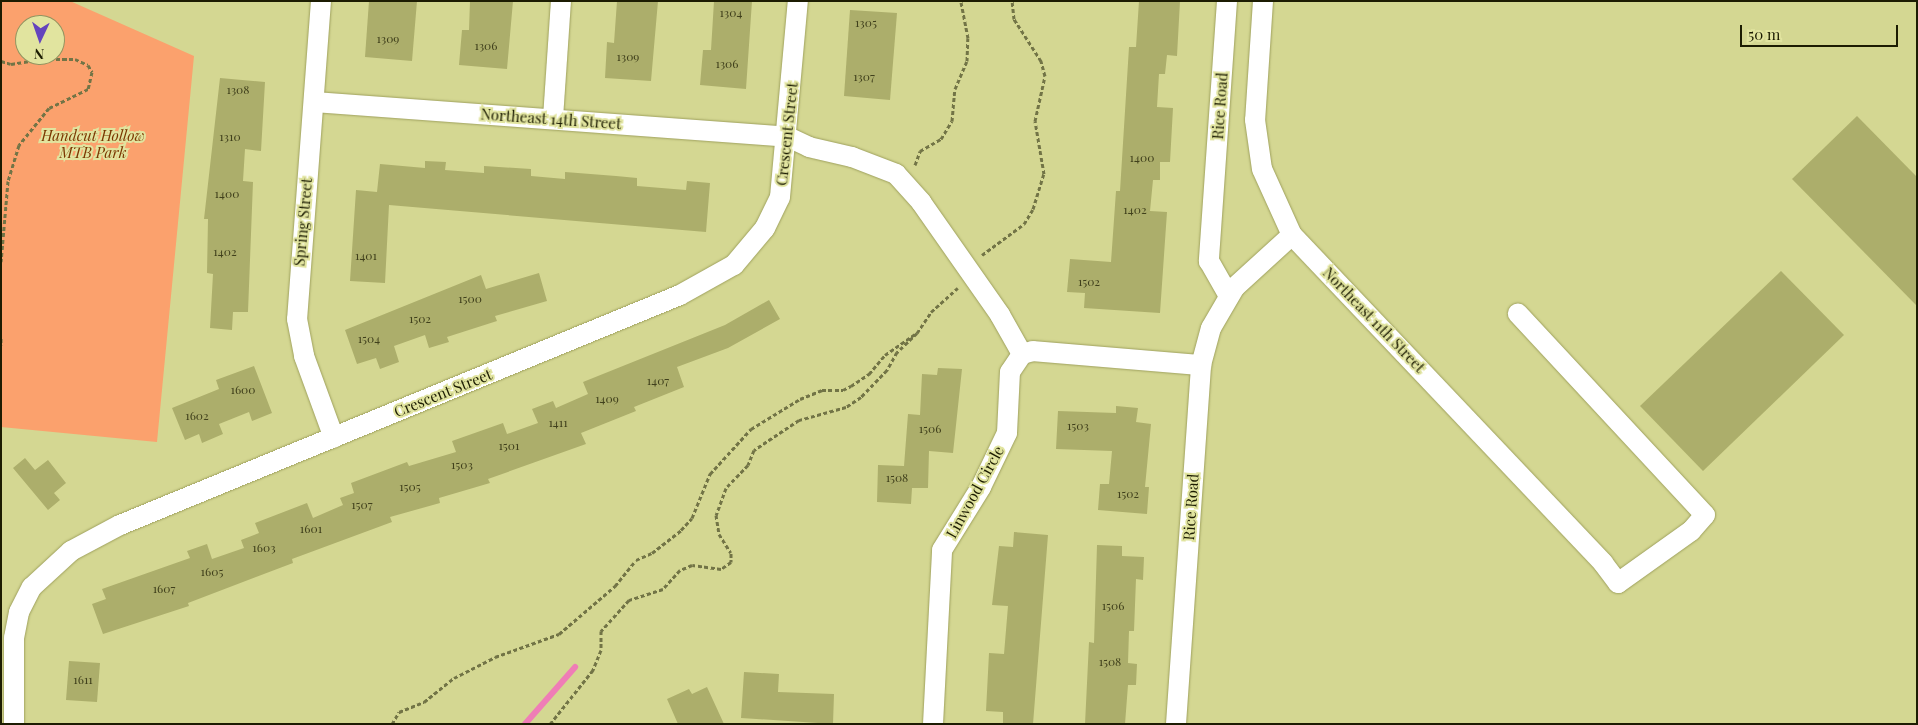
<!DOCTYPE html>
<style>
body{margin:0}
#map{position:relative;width:1918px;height:725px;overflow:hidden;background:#d4d792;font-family:"Playfair Display",serif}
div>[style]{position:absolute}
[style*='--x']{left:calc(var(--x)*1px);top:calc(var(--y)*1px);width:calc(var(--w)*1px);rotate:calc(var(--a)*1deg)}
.green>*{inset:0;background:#fba16d}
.stream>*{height:6px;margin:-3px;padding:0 3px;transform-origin:3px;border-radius:3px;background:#ef7db6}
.building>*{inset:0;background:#acae6b}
.path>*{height:3px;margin-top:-1.5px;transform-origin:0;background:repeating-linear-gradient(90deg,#727446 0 4px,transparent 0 6.5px)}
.roads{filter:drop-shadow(0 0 1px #9fa15e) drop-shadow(0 0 1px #9fa15e)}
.minor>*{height:20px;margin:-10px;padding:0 10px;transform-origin:10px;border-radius:10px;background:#fff}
span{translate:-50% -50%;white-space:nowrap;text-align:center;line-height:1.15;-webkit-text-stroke:4px #e1e49f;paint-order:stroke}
.number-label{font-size:12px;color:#40401c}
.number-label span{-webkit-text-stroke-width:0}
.street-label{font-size:15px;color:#1c1c02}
.park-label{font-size:15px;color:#7b3701;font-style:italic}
.frame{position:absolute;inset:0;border:2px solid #1c1c02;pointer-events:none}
.north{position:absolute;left:15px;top:15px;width:50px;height:50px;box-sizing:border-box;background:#e1e49f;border:1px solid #929460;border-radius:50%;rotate:183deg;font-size:14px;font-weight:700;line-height:20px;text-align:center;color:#1c1c02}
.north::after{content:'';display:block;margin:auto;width:18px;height:22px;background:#6444bd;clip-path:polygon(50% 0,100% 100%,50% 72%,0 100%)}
.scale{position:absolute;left:1740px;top:25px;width:158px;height:22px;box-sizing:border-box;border:2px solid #1c1c02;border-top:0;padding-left:6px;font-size:15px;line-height:18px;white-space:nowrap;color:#1c1c02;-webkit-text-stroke:4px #e1e49f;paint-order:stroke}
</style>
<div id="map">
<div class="green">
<div style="clip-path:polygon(evenodd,1px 1px,70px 1px,194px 56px,157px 442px,1px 427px,1px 1px,25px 25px,55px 25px,55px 55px,25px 55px,25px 25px)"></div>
</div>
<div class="stream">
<div style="--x:525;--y:724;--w:76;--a:-48.7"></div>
</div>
<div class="building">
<div style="clip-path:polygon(369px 1px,417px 1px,412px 61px,365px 57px)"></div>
<div style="clip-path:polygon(470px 1px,513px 1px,507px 69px,459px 65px,462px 30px,469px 30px)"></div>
<div style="clip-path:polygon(617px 1px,658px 1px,651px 81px,605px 78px,607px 42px,614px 43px)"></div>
<div style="clip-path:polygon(714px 1px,752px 1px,746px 89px,700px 85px,703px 50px,711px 50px)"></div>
<div style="clip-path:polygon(1139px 1px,1180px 1px,1177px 56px,1167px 55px,1165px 74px,1159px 74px,1157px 107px,1173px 108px,1170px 162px,1160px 162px,1160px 180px,1153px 180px,1150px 211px,1167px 212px,1160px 313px,1084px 308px,1085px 293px,1067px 292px,1070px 259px,1111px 262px,1116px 191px,1120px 191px,1129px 47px,1136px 47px)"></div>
<div style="clip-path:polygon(850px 10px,897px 13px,890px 100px,844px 96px)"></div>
<div style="clip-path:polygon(220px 78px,265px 82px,261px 151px,245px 149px,243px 181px,253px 182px,248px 312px,233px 312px,232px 330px,210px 328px,213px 274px,207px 273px,208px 219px,204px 219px)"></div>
<div style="clip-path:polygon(1857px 116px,1917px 177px,1917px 306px,1792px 179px)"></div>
<div style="clip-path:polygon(425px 161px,446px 162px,445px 170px,484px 173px,484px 166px,531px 169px,531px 176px,565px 179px,565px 172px,616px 176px,637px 178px,637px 186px,686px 190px,687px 181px,710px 183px,706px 232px,389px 205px,385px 283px,350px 281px,356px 190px,377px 192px,380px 164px,425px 168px)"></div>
<div style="clip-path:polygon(1781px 271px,1844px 335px,1703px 471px,1640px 406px)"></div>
<div style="clip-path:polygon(539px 273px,547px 301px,495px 316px,497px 321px,447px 337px,449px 342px,429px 348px,425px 335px,394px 346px,399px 362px,380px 369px,376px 358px,357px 364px,345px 330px,481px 275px,486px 289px)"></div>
<div style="clip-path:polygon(769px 300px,780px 319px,728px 348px,677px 367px,684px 387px,634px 407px,636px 411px,581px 433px,586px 444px,488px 479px,490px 483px,439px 498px,440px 503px,390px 517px,392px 522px,292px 559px,293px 563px,188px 603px,189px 606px,103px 634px,92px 604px,106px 599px,102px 589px,190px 558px,187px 551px,207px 544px,212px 559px,244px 548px,241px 540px,259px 533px,255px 523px,307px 503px,313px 518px,343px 505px,340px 498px,354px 493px,351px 483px,407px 462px,409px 466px,456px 452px,452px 441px,503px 423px,507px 434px,538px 423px,532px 409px,553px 401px,556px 408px,588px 394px,583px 382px,725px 325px)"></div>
<div style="clip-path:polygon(254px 366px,272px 413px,252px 421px,249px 412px,219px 424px,223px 434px,202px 443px,199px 434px,185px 440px,172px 408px,219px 389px,216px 380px)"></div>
<div style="clip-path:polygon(938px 368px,962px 369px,953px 453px,929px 451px,928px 488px,912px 488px,911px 504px,877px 502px,878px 465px,904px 466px,908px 414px,920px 415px,922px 374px,937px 375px)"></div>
<div style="clip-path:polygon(1116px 406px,1138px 408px,1136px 422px,1151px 424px,1145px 487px,1149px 487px,1147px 514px,1098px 510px,1100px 484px,1109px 484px,1112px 451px,1056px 449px,1058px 411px,1116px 413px)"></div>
<div style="clip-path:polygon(25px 458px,35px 470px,48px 460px,66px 483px,54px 493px,60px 500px,48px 510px,13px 468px)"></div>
<div style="clip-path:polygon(1014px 532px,1048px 535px,1033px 724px,1003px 724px,1003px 712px,986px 711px,989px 653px,1004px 654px,1008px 606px,992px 605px,999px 546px,1013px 547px)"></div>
<div style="clip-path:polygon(1097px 545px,1122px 546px,1122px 556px,1144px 557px,1143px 580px,1136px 579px,1134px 631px,1129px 631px,1128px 663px,1137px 664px,1136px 685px,1128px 685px,1125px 724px,1085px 724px,1089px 642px,1094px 643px)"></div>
<div style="clip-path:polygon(69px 661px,100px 663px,97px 702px,66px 700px)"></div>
<div style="clip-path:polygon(744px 672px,779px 674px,778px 692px,834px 694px,833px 724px,741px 718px)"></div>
<div style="clip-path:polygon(707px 687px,724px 724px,678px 724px,667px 699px,689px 689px,692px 694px)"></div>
</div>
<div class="path">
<div style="--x:1;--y:61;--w:10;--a:17"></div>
<div style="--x:11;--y:64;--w:32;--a:-9"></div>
<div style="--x:43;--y:59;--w:32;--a:0"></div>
<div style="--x:75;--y:59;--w:14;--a:25"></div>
<div style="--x:88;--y:65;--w:8;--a:60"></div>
<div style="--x:92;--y:72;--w:17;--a:103"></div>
<div style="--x:88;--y:89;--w:43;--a:154"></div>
<div style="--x:49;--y:108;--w:48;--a:129"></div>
<div style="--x:19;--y:145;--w:38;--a:107"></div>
<div style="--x:8;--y:181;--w:81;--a:94.9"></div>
<div style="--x:915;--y:165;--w:15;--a:-70"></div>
<div style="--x:920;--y:151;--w:24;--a:-30"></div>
<div style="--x:941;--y:139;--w:21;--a:-59"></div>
<div style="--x:952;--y:121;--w:32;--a:-85"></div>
<div style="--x:955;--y:89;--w:30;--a:-67"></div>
<div style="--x:967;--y:61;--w:23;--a:-88"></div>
<div style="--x:968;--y:38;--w:38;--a:-101"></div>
<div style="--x:982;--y:255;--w:52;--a:-36.4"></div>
<div style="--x:1024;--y:224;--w:17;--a:-59"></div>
<div style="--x:1033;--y:209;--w:37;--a:-73"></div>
<div style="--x:1044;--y:174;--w:54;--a:-99.6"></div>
<div style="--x:1035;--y:121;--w:46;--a:-77.5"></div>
<div style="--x:1045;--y:76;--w:16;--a:-105"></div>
<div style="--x:1041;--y:61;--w:50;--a:-122.7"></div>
<div style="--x:1014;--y:19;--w:18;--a:-96"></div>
<div style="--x:917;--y:333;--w:25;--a:-56"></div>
<div style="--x:931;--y:312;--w:36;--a:-42"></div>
<div style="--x:1;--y:338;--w:7;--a:90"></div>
<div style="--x:392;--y:724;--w:14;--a:-60"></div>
<div style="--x:399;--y:712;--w:27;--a:-22"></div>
<div style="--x:424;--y:702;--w:38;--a:-39"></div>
<div style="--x:454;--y:678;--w:46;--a:-27.1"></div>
<div style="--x:495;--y:657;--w:68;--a:-19.8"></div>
<div style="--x:559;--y:634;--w:74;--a:-40.6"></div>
<div style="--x:615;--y:586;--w:33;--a:-51"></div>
<div style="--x:636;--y:560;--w:17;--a:-24"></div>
<div style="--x:652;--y:553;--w:37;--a:-38"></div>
<div style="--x:681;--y:530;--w:16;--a:-47"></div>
<div style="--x:692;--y:518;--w:48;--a:-67.8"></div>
<div style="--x:710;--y:474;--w:61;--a:-47.7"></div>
<div style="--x:751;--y:429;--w:57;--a:-31.5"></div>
<div style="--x:800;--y:399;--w:24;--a:-22"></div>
<div style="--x:822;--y:390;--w:21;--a:0"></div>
<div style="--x:843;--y:390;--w:9;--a:-27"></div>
<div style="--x:851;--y:386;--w:22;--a:-34"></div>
<div style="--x:869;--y:374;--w:25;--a:-50"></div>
<div style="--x:885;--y:355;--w:39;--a:-35"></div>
<div style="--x:917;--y:333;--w:28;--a:136"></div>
<div style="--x:897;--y:352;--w:21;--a:119"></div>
<div style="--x:887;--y:370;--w:37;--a:134"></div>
<div style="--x:861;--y:397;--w:18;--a:146"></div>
<div style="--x:846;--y:407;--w:49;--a:164.5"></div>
<div style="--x:799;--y:420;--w:54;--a:146.3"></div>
<div style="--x:754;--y:450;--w:16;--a:112"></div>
<div style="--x:748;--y:465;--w:32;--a:134"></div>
<div style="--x:726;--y:488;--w:29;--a:110"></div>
<div style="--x:716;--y:515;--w:19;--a:81"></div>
<div style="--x:719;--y:534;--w:22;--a:58"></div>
<div style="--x:731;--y:553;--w:9;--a:90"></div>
<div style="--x:731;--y:562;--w:12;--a:145"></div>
<div style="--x:721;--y:569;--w:29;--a:-172"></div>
<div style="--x:692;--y:565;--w:13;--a:157"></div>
<div style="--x:680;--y:570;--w:25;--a:132"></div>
<div style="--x:663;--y:589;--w:36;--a:162"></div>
<div style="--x:629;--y:600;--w:42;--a:132.1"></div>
<div style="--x:601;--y:631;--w:19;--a:90"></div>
<div style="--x:601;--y:650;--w:22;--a:112"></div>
<div style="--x:593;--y:670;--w:69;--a:128.5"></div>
</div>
<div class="roads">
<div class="minor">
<div style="--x:321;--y:1;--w:319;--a:94.3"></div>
<div style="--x:297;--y:319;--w:38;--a:79"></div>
<div style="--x:304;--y:356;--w:87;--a:69.9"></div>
<div style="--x:1227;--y:1;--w:261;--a:94"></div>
<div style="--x:1209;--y:261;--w:40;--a:60.3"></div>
<div style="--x:1263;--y:1;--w:119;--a:93.8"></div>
<div style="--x:1255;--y:120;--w:49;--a:81.9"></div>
<div style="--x:1262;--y:169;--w:72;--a:65.6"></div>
<div style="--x:1292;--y:235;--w:452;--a:46.5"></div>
<div style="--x:1603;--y:563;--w:25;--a:53"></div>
<div style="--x:1618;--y:583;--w:90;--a:-35.5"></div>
<div style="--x:1691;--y:531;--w:21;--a:-49"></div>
<div style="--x:1705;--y:515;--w:275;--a:-132.9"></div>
<div style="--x:314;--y:102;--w:475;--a:4.2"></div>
<div style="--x:788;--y:137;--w:23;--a:25"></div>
<div style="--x:809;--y:147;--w:44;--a:13.1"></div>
<div style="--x:852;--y:157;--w:47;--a:21.1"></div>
<div style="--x:896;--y:174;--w:38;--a:48"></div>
<div style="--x:921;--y:202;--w:138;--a:55"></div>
<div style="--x:1000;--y:315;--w:45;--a:60.6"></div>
<div style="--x:553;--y:118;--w:117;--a:-86.1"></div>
<div style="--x:14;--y:724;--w:86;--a:-90"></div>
<div style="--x:14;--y:638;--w:26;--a:-79"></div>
<div style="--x:19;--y:612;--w:28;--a:-63"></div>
<div style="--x:32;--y:587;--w:53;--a:-42.7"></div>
<div style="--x:71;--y:551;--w:55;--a:-28"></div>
<div style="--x:120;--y:525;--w:605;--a:-22.33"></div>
<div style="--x:680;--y:295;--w:62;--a:-29.1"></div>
<div style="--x:734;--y:265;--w:48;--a:-50"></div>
<div style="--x:765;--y:228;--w:34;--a:-64"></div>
<div style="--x:780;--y:197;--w:197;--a:-84.8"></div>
<div style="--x:933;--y:724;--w:174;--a:-87"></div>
<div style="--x:942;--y:550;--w:74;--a:-58.2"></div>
<div style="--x:981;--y:487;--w:60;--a:-64.3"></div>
<div style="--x:1007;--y:433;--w:61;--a:-87.2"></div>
<div style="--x:1010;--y:372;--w:22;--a:-56"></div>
<div style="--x:1022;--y:354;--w:11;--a:-15"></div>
<div style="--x:1033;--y:351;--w:169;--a:4.8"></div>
<div style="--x:1176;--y:724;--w:360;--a:-86"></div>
<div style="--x:1201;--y:365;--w:38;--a:-75"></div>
<div style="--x:1211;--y:328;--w:48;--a:-59.7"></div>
<div style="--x:1235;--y:287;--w:77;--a:-42.4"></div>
</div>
</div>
<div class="number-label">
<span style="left:731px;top:13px">1304</span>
<span style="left:866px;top:23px">1305</span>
<span style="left:388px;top:39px">1309</span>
<span style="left:486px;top:46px">1306</span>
<span style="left:628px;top:57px">1309</span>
<span style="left:727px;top:64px">1306</span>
<span style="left:864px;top:77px">1307</span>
<span style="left:238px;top:90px">1308</span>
<span style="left:230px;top:137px">1310</span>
<span style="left:1142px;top:158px">1400</span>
<span style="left:227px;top:194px">1400</span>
<span style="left:1135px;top:210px">1402</span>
<span style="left:225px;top:252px">1402</span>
<span style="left:366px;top:256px">1401</span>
<span style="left:1089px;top:282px">1502</span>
<span style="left:470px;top:299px">1500</span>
<span style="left:420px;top:319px">1502</span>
<span style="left:369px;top:339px">1504</span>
<span style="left:658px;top:381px">1407</span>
<span style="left:243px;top:390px">1600</span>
<span style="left:607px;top:399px">1409</span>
<span style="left:197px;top:416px">1602</span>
<span style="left:558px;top:423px">1411</span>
<span style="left:1078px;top:426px">1503</span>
<span style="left:930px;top:429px">1506</span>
<span style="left:509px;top:446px">1501</span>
<span style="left:462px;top:465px">1503</span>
<span style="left:897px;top:478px">1508</span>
<span style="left:410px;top:487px">1505</span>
<span style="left:1128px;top:494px">1502</span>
<span style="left:362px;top:505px">1507</span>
<span style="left:311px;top:529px">1601</span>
<span style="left:264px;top:548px">1603</span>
<span style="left:212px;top:572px">1605</span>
<span style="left:164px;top:589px">1607</span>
<span style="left:1113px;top:606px">1506</span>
<span style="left:1110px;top:662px">1508</span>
<span style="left:83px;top:680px">1611</span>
</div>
<div class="street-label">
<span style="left:1220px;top:106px;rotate:-86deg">Rice Road</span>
<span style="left:551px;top:119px;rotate:4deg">Northeast 14th Street</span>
<span style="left:787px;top:134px;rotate:-84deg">Crescent Street</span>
<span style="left:303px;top:222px;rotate:-85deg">Spring Street</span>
<span style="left:1374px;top:320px;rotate:46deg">Northeast 11th Street</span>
<span style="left:443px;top:393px;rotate:-22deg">Crescent Street</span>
<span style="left:975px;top:492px;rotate:-61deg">Linwood Circle</span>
<span style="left:1191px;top:507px;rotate:-86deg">Rice Road</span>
</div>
<div class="park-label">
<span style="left:93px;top:144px">Handcut Hollow<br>MTB Park</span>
</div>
<div class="frame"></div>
<div class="north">N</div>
<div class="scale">50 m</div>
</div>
